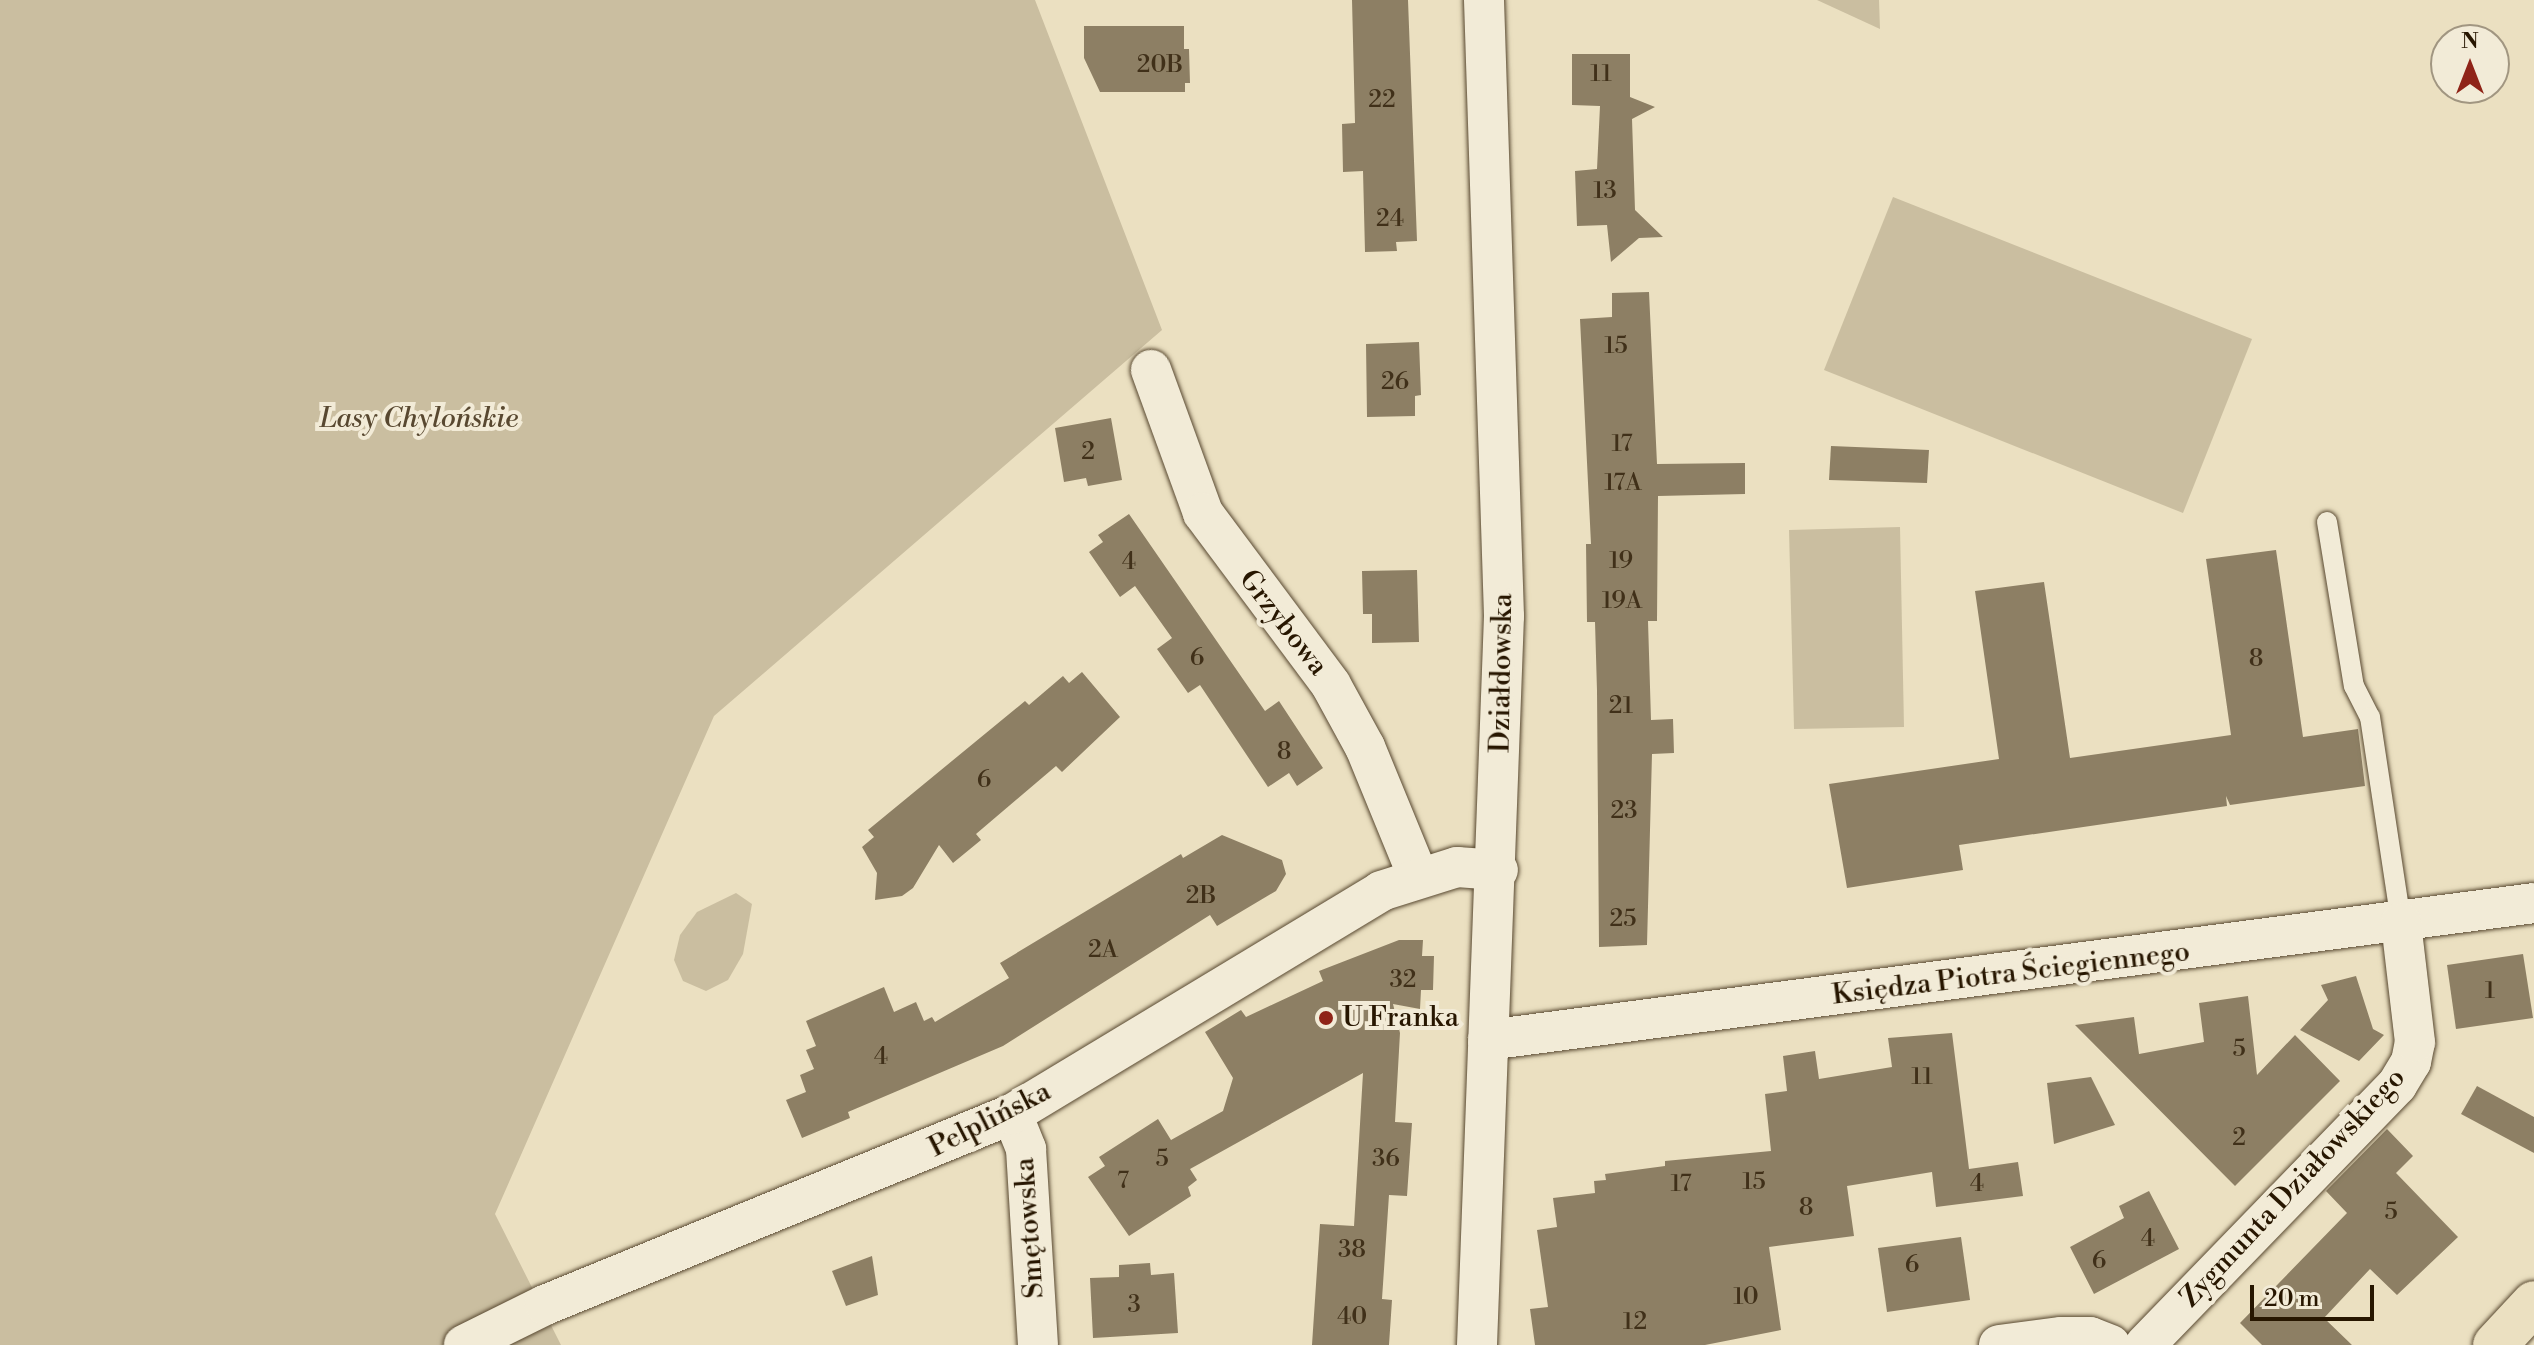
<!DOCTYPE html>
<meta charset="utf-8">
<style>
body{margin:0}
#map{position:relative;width:2534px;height:1345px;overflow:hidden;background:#ebe0c1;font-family:"Libre Bodoni",serif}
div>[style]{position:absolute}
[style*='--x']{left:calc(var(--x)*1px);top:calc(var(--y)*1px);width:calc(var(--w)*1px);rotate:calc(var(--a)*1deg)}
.green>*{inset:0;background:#cabea0}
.building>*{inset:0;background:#8d7f64}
.roads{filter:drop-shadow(0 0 2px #584830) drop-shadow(0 0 2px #584830)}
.lane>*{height:20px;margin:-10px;padding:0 10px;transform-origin:10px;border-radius:10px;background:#f2ebd7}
.street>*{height:40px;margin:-20px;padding:0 20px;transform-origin:20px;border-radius:20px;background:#f2ebd7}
.highway>*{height:44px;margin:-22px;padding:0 22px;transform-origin:22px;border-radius:22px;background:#ebe0c1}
.dots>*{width:22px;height:22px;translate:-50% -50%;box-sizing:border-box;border:4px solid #f2ebd7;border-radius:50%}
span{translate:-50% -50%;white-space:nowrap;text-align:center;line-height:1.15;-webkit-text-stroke:8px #f2ebd7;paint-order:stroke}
.number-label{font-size:24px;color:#403019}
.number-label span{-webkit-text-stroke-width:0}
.park-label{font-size:28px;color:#584830;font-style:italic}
.street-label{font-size:28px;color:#271600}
.poi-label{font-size:28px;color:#271600}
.left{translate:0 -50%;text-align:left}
.north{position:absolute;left:2430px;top:24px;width:80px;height:80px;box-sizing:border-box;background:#f2ebd7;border:2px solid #a19681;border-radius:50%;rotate:0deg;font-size:22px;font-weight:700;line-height:32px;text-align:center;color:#271600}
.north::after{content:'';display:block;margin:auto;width:28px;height:36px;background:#8f2418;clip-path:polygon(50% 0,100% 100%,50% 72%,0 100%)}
.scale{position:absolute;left:2250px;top:1285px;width:124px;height:36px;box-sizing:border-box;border:4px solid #271600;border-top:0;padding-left:10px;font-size:24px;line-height:28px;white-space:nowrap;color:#271600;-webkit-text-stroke:6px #f2ebd7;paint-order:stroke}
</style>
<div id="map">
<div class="green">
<div style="clip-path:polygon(0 0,1035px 0,1162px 330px,714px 716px,495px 1214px,561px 1345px,0 1345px)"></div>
<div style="clip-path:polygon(1817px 0,1879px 0,1880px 29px)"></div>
<div style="clip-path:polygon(1893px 197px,2252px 339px,2183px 513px,1824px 370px)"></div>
<div style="clip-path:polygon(1900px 527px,1904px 727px,1794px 729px,1789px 530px)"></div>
<div style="clip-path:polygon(736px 893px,752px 904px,743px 954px,728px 980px,706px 991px,683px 981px,674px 960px,680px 935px,697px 912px)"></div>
</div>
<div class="building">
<div style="clip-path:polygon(1352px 0,1408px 0,1417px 241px,1396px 242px,1397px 251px,1365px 252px,1363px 171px,1343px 172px,1342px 124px,1355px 123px)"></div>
<div style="clip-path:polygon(1084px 26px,1184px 26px,1184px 49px,1189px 49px,1190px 83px,1185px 83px,1185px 92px,1100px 92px,1084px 58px)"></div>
<div style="clip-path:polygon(1572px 54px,1630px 54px,1630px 97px,1655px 107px,1632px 119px,1635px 210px,1663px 237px,1639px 238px,1611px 262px,1607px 225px,1577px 226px,1575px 171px,1597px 169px,1600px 106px,1572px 105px)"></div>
<div style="clip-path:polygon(1649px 292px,1657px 464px,1745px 463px,1745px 494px,1658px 496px,1657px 621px,1648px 621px,1651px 720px,1673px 719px,1674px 753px,1652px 754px,1647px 945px,1599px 947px,1597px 691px,1595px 622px,1587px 622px,1586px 544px,1591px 544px,1580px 319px,1612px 317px,1612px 293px)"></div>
<div style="clip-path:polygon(1419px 342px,1421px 395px,1415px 396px,1415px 416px,1367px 417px,1366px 344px)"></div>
<div style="clip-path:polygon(1111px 418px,1122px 480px,1088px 486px,1086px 478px,1064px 482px,1055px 428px)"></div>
<div style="clip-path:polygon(1831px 446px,1929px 450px,1927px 483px,1829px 480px)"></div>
<div style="clip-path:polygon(1129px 514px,1265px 711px,1279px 701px,1323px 768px,1297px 786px,1289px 773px,1268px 787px,1200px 685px,1188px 693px,1157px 649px,1172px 638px,1135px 586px,1120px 597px,1089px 552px,1103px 542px,1098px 535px)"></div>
<div style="clip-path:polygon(2276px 550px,2303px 737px,2358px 729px,2365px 786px,2230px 805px,2226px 796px,2227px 806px,1959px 845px,1963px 870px,1847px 888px,1829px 784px,1999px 759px,1975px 591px,2044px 582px,2070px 758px,2231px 735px,2206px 559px)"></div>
<div style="clip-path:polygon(1417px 570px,1419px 642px,1372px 643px,1372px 614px,1363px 614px,1362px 571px)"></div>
<div style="clip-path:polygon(1082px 672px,1120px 717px,1062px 772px,1056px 766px,976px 834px,981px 840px,953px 863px,939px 845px,913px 888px,902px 896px,875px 900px,877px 873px,862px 847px,874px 837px,868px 830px,1025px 701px,1029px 705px,1063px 676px,1069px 683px)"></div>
<div style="clip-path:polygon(1222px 835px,1282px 860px,1286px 874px,1276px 891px,1217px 926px,1210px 915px,1003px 1046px,848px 1112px,850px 1118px,802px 1138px,786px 1100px,806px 1092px,800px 1075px,814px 1069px,806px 1050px,816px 1046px,806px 1021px,884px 987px,894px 1012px,916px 1002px,924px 1021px,932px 1017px,935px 1022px,1009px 978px,1000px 963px,1181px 854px,1183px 858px)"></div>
<div style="clip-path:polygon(1399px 940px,1423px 940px,1422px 956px,1434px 956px,1433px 990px,1421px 990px,1420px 1009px,1393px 1004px,1400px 1033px,1395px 1122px,1412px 1123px,1407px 1196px,1389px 1195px,1382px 1299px,1392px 1300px,1389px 1345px,1312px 1345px,1320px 1224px,1354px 1226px,1363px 1073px,1190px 1169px,1197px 1180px,1188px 1187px,1191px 1196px,1129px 1236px,1088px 1177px,1105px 1166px,1099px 1157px,1158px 1119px,1171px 1140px,1223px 1111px,1233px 1078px,1205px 1032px,1241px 1010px,1246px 1017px,1323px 981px,1319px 971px)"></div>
<div style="clip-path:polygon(2523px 954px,2533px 1018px,2456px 1029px,2447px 965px)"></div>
<div style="clip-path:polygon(2356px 976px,2373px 1029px,2384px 1035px,2359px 1061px,2300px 1030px,2328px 1000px,2321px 985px)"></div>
<div style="clip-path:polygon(2248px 996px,2257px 1075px,2295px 1035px,2340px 1081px,2235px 1186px,2075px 1025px,2134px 1017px,2139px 1054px,2204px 1042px,2199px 1003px)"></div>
<div style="clip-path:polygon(1952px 1033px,1969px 1169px,2018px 1162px,2023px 1196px,1936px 1207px,1932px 1172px,1847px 1186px,1854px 1236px,1769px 1247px,1781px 1330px,1705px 1345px,1535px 1345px,1530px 1309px,1548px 1307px,1537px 1230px,1557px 1227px,1553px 1198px,1595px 1193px,1594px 1181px,1606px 1180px,1605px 1174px,1665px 1166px,1665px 1161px,1771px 1151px,1765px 1094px,1787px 1091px,1783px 1056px,1815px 1051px,1819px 1079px,1892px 1067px,1888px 1038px)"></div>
<div style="clip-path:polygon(2091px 1077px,2115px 1125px,2054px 1144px,2047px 1083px)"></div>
<div style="clip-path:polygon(2477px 1086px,2534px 1117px,2534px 1153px,2461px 1114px)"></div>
<div style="clip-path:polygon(2387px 1129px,2413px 1156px,2396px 1173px,2458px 1237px,2397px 1295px,2370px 1269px,2324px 1318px,2352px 1345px,2262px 1345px,2240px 1323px,2347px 1213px,2326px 1191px)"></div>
<div style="clip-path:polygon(2149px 1191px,2179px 1249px,2094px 1294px,2070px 1247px,2124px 1218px,2119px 1206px)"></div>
<div style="clip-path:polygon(1961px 1237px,1970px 1300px,1887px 1312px,1878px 1248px)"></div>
<div style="clip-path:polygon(872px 1256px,878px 1295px,846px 1306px,832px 1271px)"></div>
<div style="clip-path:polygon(1150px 1263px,1151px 1275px,1174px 1273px,1178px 1333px,1093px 1338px,1090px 1278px,1119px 1277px,1119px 1265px)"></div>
</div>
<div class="roads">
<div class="lane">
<div style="--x:2327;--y:522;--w:166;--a:80.7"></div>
<div style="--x:2354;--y:686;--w:35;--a:63"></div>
<div style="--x:2370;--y:717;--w:208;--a:81.4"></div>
</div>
<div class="street">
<div style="--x:1151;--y:370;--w:152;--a:70"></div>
<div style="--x:1203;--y:513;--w:214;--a:53.3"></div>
<div style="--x:1331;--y:685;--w:71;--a:61.3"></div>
<div style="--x:1365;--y:747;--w:139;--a:67.7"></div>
<div style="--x:1488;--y:1040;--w:1055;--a:-7.46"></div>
<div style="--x:1012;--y:1114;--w:38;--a:68"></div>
<div style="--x:1026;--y:1149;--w:196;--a:86.5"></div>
<div style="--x:464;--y:1345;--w:90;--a:-26.3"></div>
<div style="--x:545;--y:1305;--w:505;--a:-22.24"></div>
<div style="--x:1012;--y:1114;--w:431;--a:-31.1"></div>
<div style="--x:1381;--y:891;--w:80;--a:-17.5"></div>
<div style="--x:1457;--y:867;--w:41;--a:4.2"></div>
<div style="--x:1477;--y:1345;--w:729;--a:-87.88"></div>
<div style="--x:1504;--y:616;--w:616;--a:-91.86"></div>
<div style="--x:1999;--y:1345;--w:63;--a:-7.4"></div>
<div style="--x:2061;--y:1337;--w:29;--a:0"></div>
<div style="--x:2090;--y:1337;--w:22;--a:21"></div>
<div style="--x:2145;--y:1345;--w:362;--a:-45.9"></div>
<div style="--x:2397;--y:1085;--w:27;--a:-59"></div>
<div style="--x:2411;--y:1062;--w:20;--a:-79"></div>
<div style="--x:2415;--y:1042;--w:120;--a:-96.7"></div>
</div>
<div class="highway">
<div style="--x:2495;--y:1345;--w:57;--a:-47.1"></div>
</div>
</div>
<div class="dots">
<div style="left:1326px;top:1018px;background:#8f2418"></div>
</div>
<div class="number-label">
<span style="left:1160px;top:66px">20B</span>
<span style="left:1601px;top:75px">11</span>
<span style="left:1382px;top:101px">22</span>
<span style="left:1605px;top:192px">13</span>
<span style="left:1390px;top:220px">24</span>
<span style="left:1616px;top:347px">15</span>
<span style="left:1395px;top:383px">26</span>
<span style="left:1622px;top:445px">17</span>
<span style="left:1088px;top:453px">2</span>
<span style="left:1623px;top:484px">17A</span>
<span style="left:1621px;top:562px">19</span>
<span style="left:1129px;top:563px">4</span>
<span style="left:1622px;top:602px">19A</span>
<span style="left:1197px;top:659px">6</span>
<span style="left:2256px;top:660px">8</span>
<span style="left:1621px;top:707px">21</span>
<span style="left:1284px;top:753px">8</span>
<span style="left:984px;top:781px">6</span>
<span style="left:1624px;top:812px">23</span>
<span style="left:1201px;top:897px">2B</span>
<span style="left:1623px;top:920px">25</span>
<span style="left:1103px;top:951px">2A</span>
<span style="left:1403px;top:981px">32</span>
<span style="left:2490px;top:992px">1</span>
<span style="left:2239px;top:1050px">5</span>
<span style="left:881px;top:1058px">4</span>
<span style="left:1922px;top:1078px">11</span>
<span style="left:2239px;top:1139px">2</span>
<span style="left:1162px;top:1160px">5</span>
<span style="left:1386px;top:1160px">36</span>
<span style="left:1123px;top:1182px">7</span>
<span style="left:1754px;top:1183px">15</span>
<span style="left:1681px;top:1185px">17</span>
<span style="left:1977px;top:1185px">4</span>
<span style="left:1806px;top:1209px">8</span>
<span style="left:2391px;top:1213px">5</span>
<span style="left:2148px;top:1240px">4</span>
<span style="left:1352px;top:1251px">38</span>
<span style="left:2099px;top:1262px">6</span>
<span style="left:1912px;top:1266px">6</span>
<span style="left:1746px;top:1298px">10</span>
<span style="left:1134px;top:1306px">3</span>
<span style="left:1352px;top:1318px">40</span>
<span style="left:1635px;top:1323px">12</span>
</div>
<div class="park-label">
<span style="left:419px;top:419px">Lasy Chylońskie</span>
</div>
<div class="street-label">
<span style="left:1283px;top:623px;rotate:52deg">Grzybowa</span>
<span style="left:1502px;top:673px;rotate:-89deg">Działdowska</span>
<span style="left:2011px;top:974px;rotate:-7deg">Księdza Piotra Ściegiennego</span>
<span style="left:990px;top:1120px;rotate:-27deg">Pelplińska</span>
<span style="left:2293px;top:1188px;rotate:-47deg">Zygmunta Działowskiego</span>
<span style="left:1030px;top:1228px;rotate:-94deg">Smętowska</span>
</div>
<div class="poi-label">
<span class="left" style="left:1342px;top:1018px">U Franka</span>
</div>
<div class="north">N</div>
<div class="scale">20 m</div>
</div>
